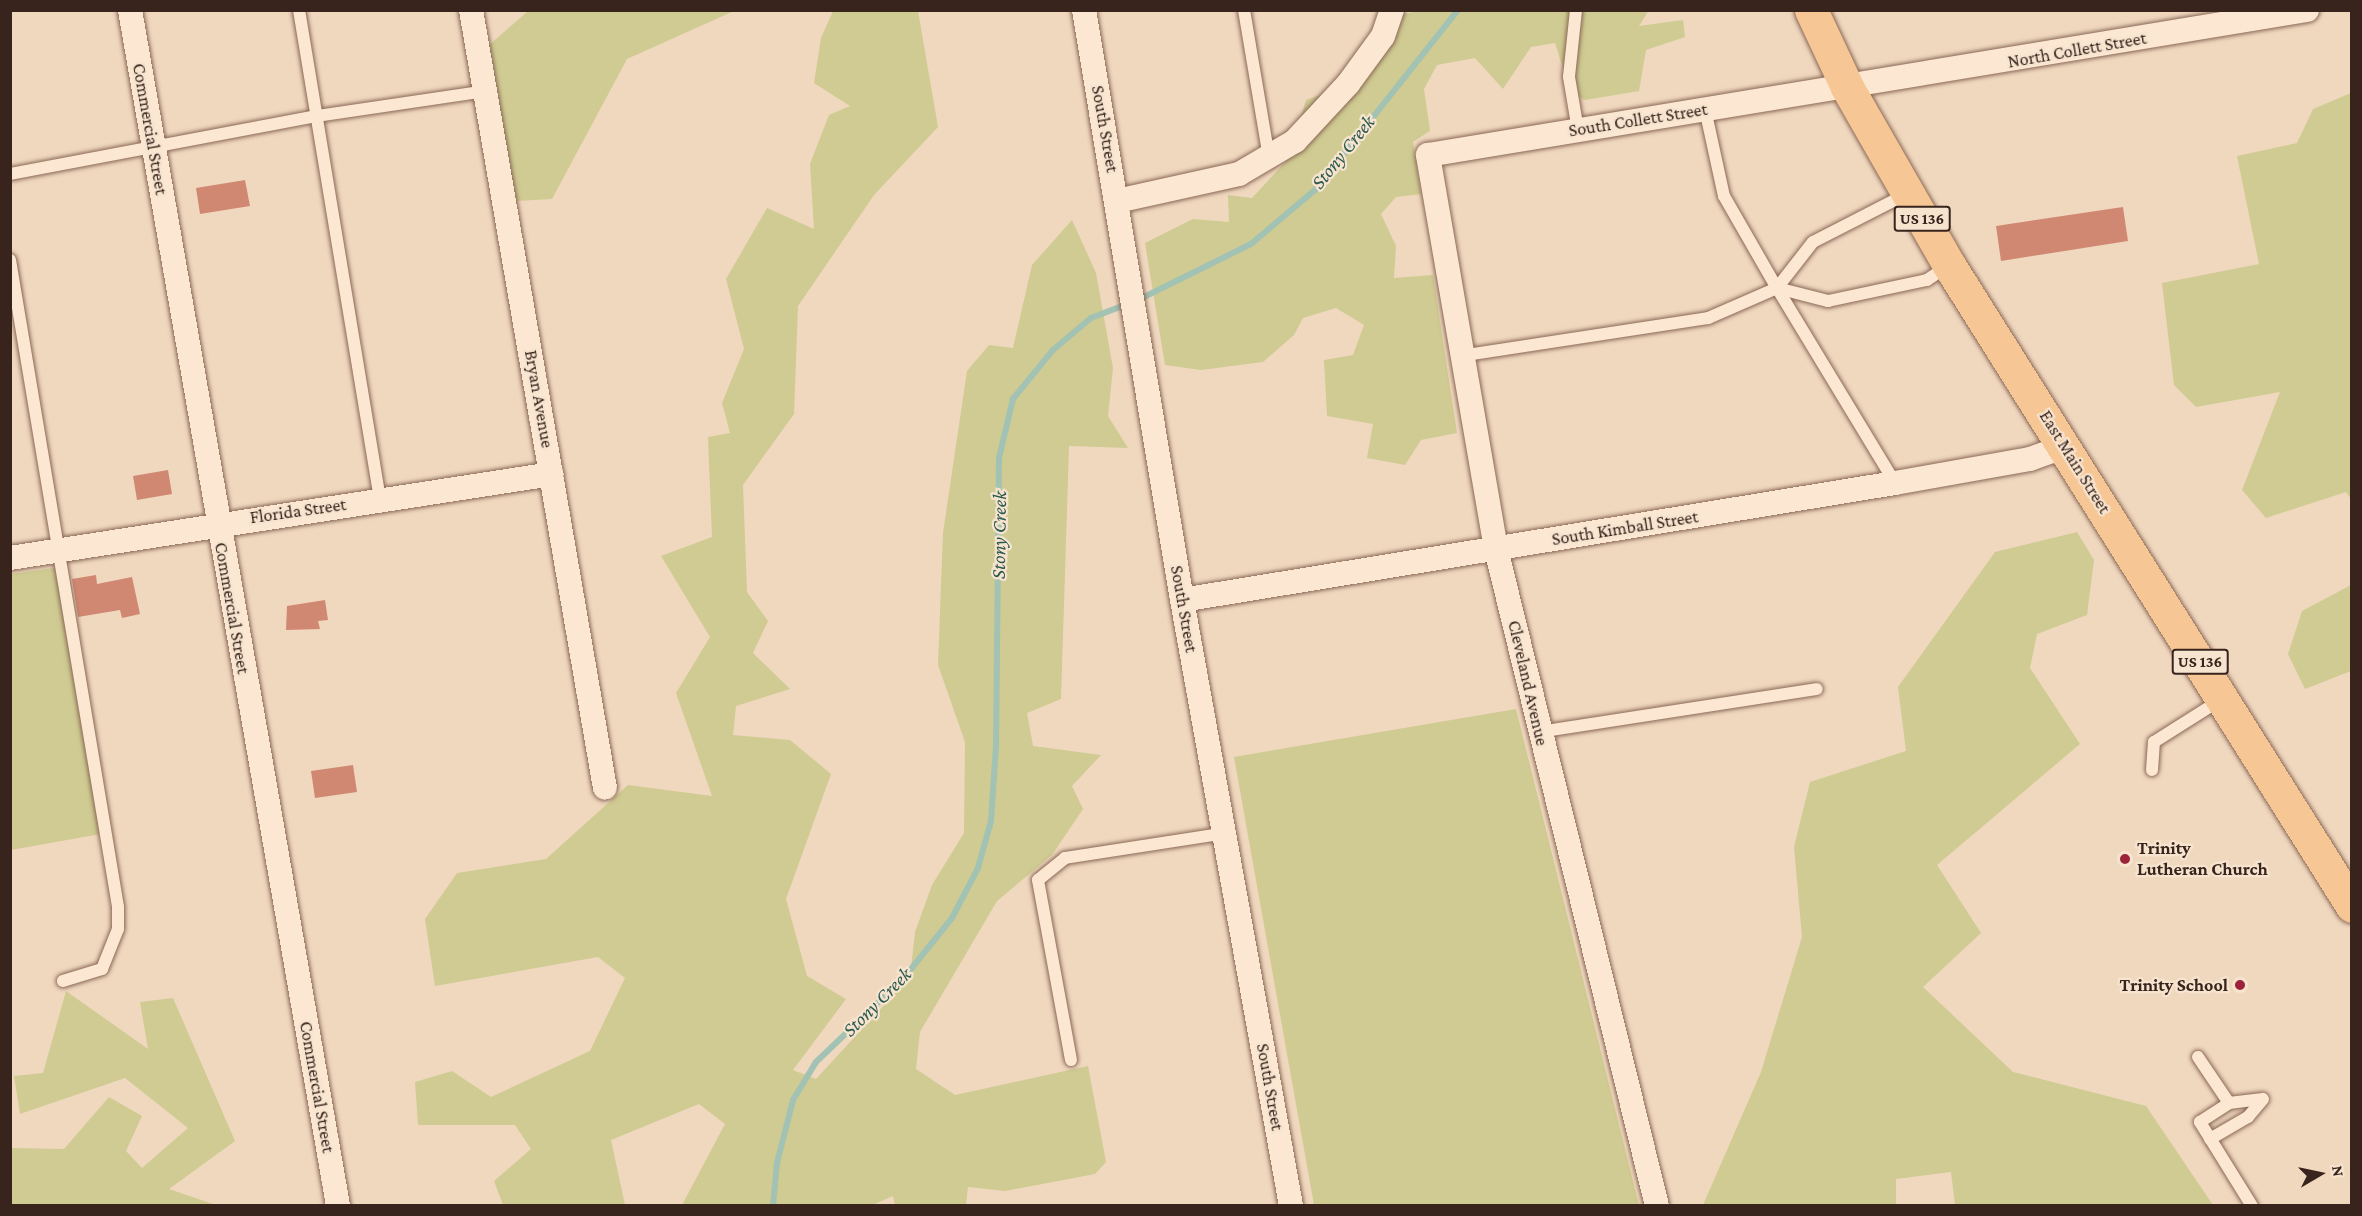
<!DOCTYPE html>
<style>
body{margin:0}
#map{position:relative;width:2362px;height:1216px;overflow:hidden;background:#f0d8bf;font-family:"Crimson Pro",serif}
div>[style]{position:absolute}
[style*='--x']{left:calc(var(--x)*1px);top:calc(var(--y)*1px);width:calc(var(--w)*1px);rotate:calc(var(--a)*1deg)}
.green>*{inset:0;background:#cfcb92}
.stream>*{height:6px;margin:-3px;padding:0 3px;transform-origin:3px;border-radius:3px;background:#a2c2b3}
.building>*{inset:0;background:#d18872}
.roads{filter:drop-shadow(0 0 2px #8a6856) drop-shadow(0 0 2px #8a6856)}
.service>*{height:12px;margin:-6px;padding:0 6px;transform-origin:6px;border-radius:6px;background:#fbe7d2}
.minor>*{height:24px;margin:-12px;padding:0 12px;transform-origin:12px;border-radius:12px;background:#fbe7d2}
.primary>*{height:33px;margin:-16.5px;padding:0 16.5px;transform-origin:16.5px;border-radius:16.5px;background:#f6c694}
.dots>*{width:16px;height:16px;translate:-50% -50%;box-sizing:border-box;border:3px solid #f7e4cf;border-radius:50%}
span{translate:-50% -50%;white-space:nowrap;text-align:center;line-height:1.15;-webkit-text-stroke:4.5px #f7e4cf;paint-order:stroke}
.shield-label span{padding:2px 4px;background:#f7e4cf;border:2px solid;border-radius:4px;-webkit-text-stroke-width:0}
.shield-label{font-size:16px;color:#38241c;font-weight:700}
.street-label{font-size:18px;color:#38241c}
.poi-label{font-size:18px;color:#38241c;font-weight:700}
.left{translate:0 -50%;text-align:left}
.right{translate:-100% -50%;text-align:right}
.water-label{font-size:20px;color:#2a594e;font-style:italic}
.frame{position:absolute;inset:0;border:12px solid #38241c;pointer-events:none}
.north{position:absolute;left:2290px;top:1144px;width:60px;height:60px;-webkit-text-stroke:4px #f7e4cf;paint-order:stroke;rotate:81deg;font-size:16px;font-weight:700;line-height:24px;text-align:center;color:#38241c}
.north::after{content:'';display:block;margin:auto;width:21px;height:27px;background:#38241c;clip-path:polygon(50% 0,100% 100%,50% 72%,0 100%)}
</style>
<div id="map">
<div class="green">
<div style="clip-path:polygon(1423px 10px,1649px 10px,1639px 26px,1683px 20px,1685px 37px,1646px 50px,1639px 91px,1585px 100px,1571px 93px,1555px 43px,1531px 47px,1503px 89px,1475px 58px,1437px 65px,1424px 89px,1430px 131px,1413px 142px,1421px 194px,1396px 197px,1381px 214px,1396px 246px,1394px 278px,1433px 275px,1457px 433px,1421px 440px,1405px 465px,1367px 458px,1373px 424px,1327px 416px,1324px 360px,1353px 355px,1364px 325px,1336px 308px,1303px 318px,1294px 335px,1263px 362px,1201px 370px,1165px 365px,1145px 243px,1193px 219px,1229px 222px,1228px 195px,1252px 198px,1312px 133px,1300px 120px,1306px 100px,1326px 93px,1399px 15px)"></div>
<div style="clip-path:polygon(528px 11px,734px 11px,627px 59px,552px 199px,516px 201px,488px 46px)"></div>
<div style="clip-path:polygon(833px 11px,918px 11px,938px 127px,874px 195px,798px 306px,794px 414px,743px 485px,747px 592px,768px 621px,753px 653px,790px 689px,736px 706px,733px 735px,790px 740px,831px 774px,786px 899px,807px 976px,846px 999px,793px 1070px,816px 1079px,910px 977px,915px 932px,932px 885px,964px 833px,965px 742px,938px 665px,943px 533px,967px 371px,989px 345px,1013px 348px,1032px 265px,1072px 220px,1096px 273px,1113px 368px,1108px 416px,1128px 448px,1069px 446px,1061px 699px,1027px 713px,1033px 746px,1101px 755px,1072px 786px,1083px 809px,1052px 855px,997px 901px,920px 1032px,916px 1069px,955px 1095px,1088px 1066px,1106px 1162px,1095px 1174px,1005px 1191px,968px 1187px,966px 1205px,895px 1205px,893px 1196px,870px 1206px,682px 1205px,725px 1124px,699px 1104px,611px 1140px,625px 1205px,503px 1205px,494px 1181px,531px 1149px,515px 1125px,418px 1125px,415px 1082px,452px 1071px,491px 1097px,590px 1051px,625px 978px,598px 957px,435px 986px,425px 919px,457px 873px,546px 859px,628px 785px,712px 796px,676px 693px,710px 637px,661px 556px,712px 537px,708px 437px,730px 433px,722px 403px,744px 349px,726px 279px,767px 208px,814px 229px,810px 164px,829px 115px,850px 106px,814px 83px,821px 38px)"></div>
<div style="clip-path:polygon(2351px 93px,2351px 499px,2346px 492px,2266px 518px,2242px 490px,2280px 392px,2196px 407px,2174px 385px,2162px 283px,2259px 264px,2237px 156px,2297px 143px,2313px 109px)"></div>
<div style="clip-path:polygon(2077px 532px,2094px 560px,2087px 615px,2037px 634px,2030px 668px,2080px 744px,1937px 865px,1981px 933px,1923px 987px,2013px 1072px,2146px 1106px,2213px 1205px,1955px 1205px,1951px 1172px,1896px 1179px,1896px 1205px,1703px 1205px,1761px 1072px,1802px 937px,1794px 847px,1810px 782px,1906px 751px,1898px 687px,1995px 552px)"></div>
<div style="clip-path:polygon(61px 567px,106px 833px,11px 850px,11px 574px)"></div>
<div style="clip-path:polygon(2351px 585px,2351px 671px,2305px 689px,2288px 654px,2302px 611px)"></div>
<div style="clip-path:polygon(1516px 709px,1639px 1205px,1314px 1205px,1234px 757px)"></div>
<div style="clip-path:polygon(66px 991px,148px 1049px,140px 1002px,173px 998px,235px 1141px,169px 1189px,216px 1205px,11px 1205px,11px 1148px,64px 1149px,109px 1097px,142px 1116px,126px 1151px,142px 1168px,188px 1128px,125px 1078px,20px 1114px,14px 1076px,43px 1073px)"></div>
</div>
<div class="stream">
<div style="--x:1138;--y:300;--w:126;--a:-26.4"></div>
<div style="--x:1251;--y:244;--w:85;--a:-40.2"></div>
<div style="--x:1316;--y:189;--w:228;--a:-51.6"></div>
<div style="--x:773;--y:1206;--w:43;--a:-84.7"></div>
<div style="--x:777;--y:1163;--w:65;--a:-75.7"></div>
<div style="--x:793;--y:1100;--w:44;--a:-58.8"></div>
<div style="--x:816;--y:1062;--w:120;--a:-43.7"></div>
<div style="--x:903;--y:979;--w:78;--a:-51.2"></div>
<div style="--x:952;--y:918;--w:56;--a:-62.5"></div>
<div style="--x:978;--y:868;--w:49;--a:-74.5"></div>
<div style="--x:991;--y:821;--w:76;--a:-86.2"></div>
<div style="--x:996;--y:745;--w:287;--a:-89.4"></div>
<div style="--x:999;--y:458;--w:61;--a:-76.7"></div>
<div style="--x:1013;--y:399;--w:63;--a:-50.8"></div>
<div style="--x:1053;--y:350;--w:50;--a:-40.1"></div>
<div style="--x:1091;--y:318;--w:40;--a:-21"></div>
</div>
<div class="building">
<div style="clip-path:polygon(245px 180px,250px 206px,200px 214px,196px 188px)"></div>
<div style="clip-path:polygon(2123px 207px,2128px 241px,2001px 261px,1996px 226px)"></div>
<div style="clip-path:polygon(168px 470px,172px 494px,137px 500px,133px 476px)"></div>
<div style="clip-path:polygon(96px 575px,97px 584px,132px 577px,140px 614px,122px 618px,120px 610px,78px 617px,72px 579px)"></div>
<div style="clip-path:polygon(325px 600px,328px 620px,318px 621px,320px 629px,286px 630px,287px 606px)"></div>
<div style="clip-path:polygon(353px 765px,357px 792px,315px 798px,311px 771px)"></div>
</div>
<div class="roads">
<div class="service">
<div style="--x:299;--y:10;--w:496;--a:80.6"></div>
<div style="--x:1244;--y:10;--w:150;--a:80.4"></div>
<div style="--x:1576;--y:10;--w:67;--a:96"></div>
<div style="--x:1569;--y:77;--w:54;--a:80.4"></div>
<div style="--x:1705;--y:109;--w:89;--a:77.7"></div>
<div style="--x:1724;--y:196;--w:106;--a:60.1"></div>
<div style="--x:1777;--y:288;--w:53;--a:14.3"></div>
<div style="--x:1828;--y:301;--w:101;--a:-12"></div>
<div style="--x:1927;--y:280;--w:25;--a:-34"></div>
<div style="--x:10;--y:174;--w:312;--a:-10.7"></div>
<div style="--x:317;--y:116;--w:171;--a:-8.4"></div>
<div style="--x:10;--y:260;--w:656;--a:80.52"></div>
<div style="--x:118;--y:907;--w:22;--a:90"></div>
<div style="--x:118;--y:929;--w:43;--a:111.8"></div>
<div style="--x:102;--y:969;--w:41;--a:162.9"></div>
<div style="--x:1777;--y:288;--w:58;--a:-52"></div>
<div style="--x:1813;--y:242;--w:106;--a:-27.1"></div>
<div style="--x:1460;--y:356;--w:251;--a:-8.7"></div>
<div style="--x:1708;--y:318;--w:75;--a:-23.5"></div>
<div style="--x:1777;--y:288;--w:228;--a:58.8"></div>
<div style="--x:1539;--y:732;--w:281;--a:-8.8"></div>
<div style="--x:2152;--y:770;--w:28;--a:-86"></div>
<div style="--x:2154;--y:742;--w:80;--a:-32.3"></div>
<div style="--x:2198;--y:1057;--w:55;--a:56"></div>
<div style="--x:1071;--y:1060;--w:183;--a:-100.4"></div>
<div style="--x:1038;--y:880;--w:35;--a:-39"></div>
<div style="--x:1065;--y:858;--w:163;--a:-8.8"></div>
<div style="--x:2210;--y:1139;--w:44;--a:-30.1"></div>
<div style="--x:2248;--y:1117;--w:23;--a:-50"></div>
<div style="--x:2252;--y:1206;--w:99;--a:-121.8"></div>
<div style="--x:2200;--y:1122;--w:35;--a:-33"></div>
<div style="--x:2229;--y:1103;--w:34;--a:-7"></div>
</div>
<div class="minor">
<div style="--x:130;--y:10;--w:1214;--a:80.13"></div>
<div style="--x:471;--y:10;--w:789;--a:80.23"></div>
<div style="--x:1084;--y:10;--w:598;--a:80.57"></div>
<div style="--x:1182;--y:600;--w:616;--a:79.8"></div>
<div style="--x:1117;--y:201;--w:125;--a:-12.5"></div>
<div style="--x:1239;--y:174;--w:65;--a:-30.5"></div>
<div style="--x:1295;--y:141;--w:78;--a:-47.1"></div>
<div style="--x:1348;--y:84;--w:59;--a:-53.9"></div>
<div style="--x:1383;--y:36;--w:28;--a:-71"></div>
<div style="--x:10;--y:558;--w:548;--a:-8.81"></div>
<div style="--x:1182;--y:600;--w:723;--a:-9.32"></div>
<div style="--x:1895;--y:483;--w:137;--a:-10.1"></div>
<div style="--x:2030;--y:459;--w:38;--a:-20"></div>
<div style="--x:1657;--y:1206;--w:676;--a:-103.77"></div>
<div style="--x:1496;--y:549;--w:400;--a:-99.8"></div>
<div style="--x:1428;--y:155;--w:891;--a:-9.37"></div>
</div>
<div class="primary">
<div style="--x:1811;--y:10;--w:85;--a:64.9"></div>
<div style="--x:1847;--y:87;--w:205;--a:60.2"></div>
<div style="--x:1949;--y:265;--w:757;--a:57.84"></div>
</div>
</div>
<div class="dots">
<div style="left:2125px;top:859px;background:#9c233a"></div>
<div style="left:2240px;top:985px;background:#9c233a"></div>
</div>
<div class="shield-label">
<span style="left:1922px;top:219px">US 136</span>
<span style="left:2200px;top:662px">US 136</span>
</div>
<div class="street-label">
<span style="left:2077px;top:50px;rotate:-10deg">North Collett Street</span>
<span style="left:1638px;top:120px;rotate:-9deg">South Collett Street</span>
<span style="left:150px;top:129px;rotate:80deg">Commercial Street</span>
<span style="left:1105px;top:129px;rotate:80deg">South Street</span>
<span style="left:539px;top:399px;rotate:80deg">Bryan Avenue</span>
<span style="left:2075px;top:462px;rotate:58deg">East Main Street</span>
<span style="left:298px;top:511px;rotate:-8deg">Florida Street</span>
<span style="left:1625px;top:528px;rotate:-9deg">South Kimball Street</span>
<span style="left:232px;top:608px;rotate:80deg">Commercial Street</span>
<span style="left:1184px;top:609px;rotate:80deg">South Street</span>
<span style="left:1528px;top:683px;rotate:77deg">Cleveland Avenue</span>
<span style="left:317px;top:1087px;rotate:80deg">Commercial Street</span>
<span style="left:1270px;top:1087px;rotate:80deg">South Street</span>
</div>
<div class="poi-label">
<span class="left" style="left:2137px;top:859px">Trinity<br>Lutheran Church</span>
<span class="right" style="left:2228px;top:985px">Trinity School</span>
</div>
<div class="water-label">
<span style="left:1343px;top:152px;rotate:-51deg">Stony Creek</span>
<span style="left:999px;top:535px;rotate:-89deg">Stony Creek</span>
<span style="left:877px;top:1002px;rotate:-45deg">Stony Creek</span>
</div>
<div class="frame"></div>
<div class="north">N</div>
</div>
